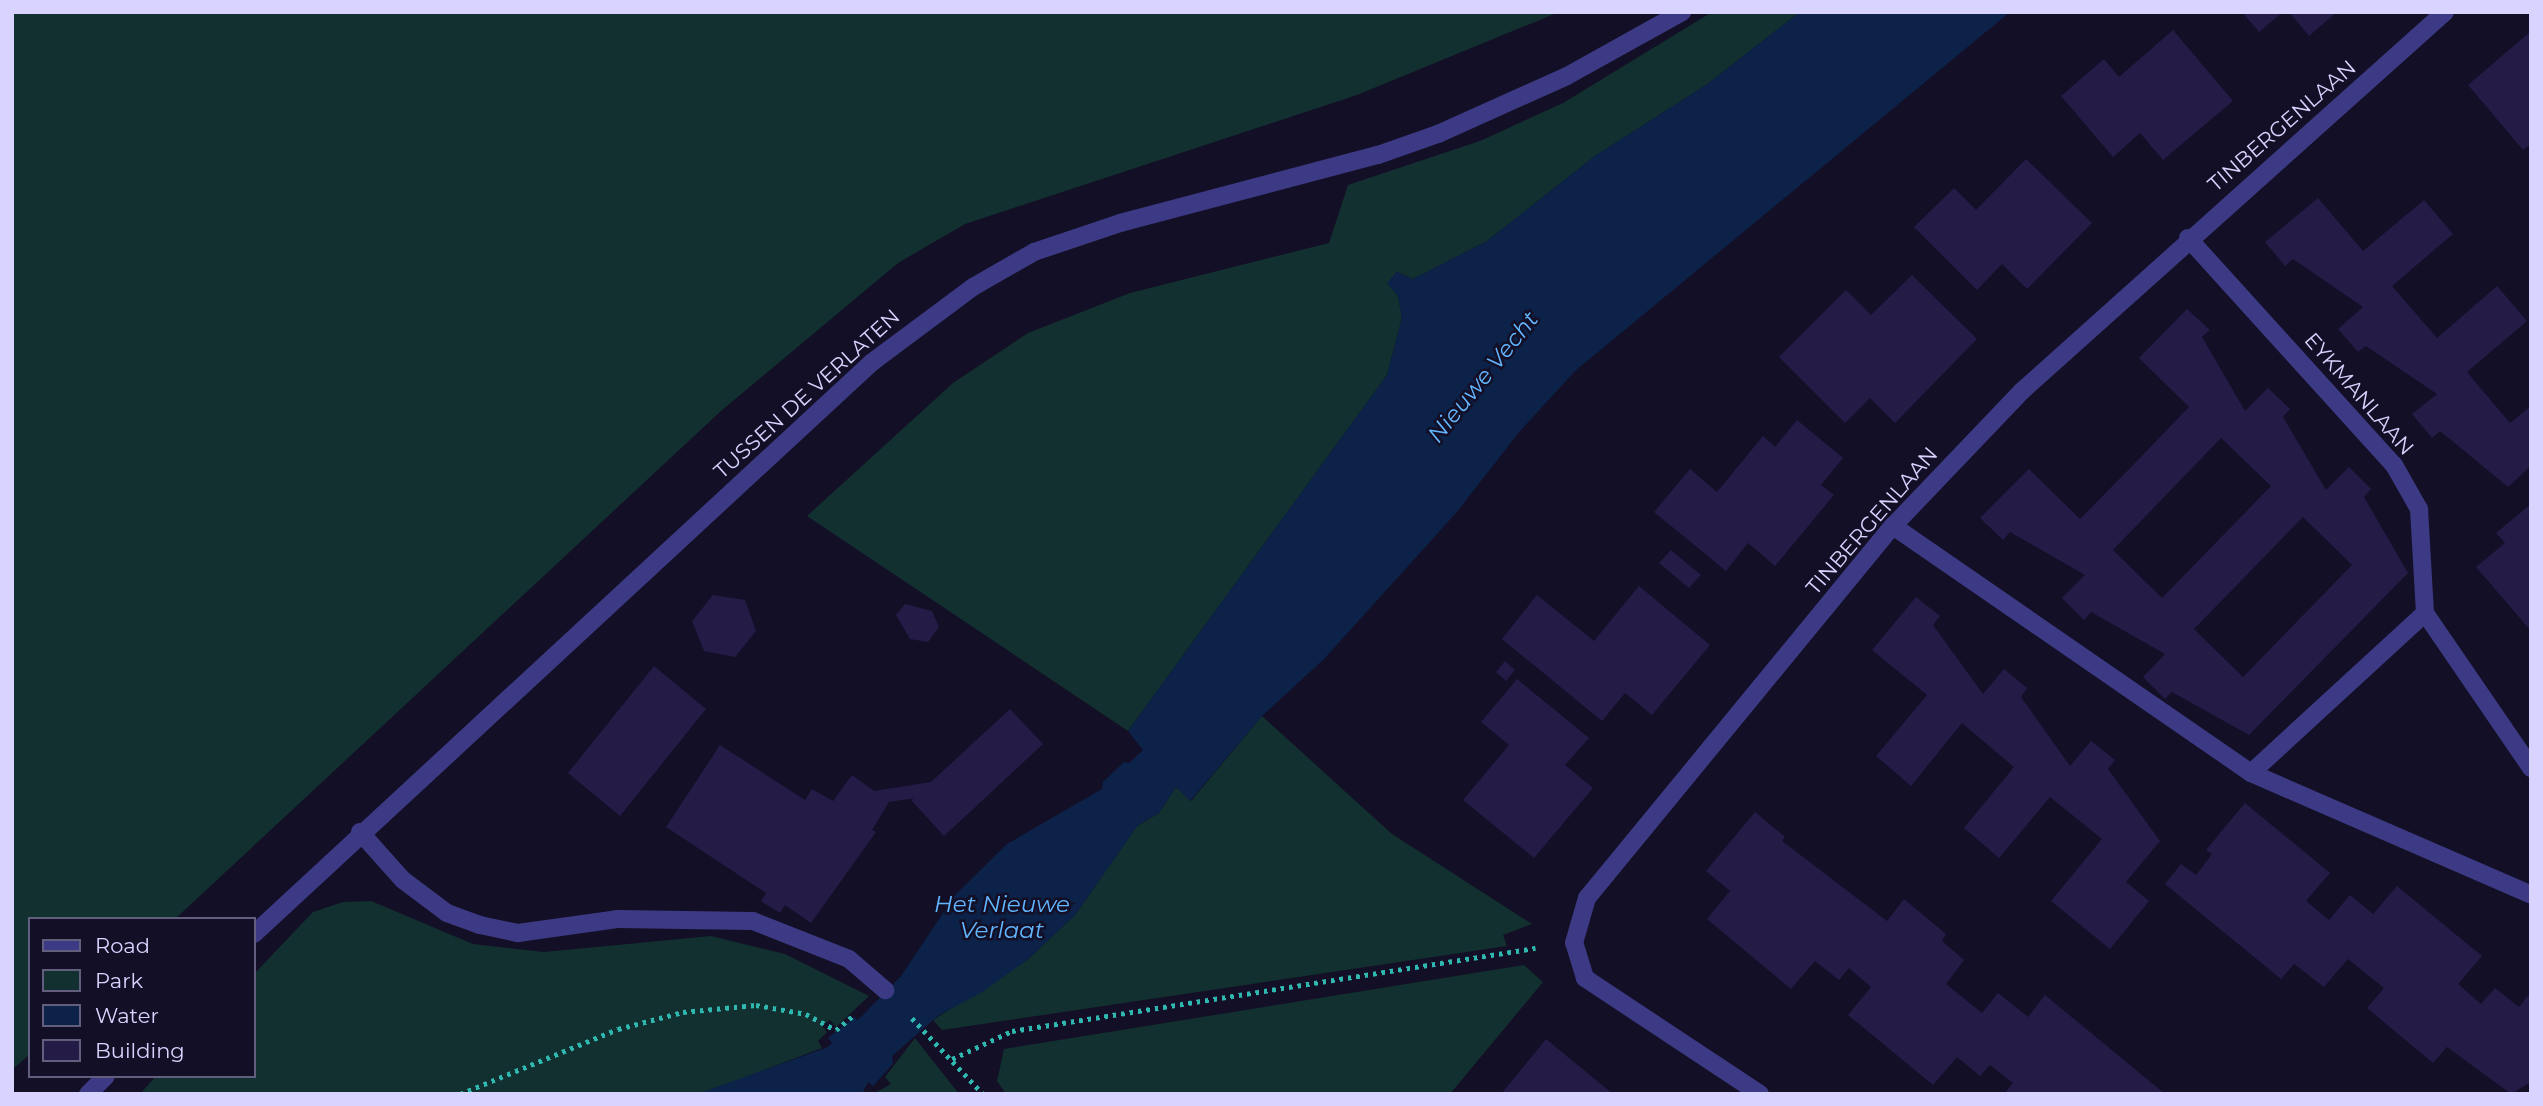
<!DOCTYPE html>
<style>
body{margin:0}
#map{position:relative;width:2543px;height:1106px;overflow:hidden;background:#130f26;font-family:Montserrat,sans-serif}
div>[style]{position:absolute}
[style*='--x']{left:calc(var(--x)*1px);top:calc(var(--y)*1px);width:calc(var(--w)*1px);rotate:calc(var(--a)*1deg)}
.green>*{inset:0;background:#12302f}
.water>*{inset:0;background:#0c2248}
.building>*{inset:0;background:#241b47}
.path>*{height:4.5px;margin-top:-2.25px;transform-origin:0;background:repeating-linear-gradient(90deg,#2fb8b0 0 3.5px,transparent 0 8.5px)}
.minor>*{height:18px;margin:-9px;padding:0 9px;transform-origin:9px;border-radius:9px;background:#3d3a85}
span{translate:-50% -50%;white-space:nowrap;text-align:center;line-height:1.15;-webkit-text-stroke:5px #130f26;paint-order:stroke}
.street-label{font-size:21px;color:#d9d4ff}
.water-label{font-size:23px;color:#62b6ff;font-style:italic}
.frame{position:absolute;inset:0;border:14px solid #d9d4ff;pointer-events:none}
.legend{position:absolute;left:28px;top:917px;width:228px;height:161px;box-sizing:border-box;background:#130f26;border:2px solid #625e7d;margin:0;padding:9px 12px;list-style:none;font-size:21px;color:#d9d4ff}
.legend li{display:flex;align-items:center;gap:14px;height:35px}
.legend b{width:35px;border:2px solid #625e7d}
</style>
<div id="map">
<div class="green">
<div style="clip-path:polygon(12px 12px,1559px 12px,1357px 95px,965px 224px,898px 263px,721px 411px,175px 919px,30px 919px,30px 1054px,12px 1070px)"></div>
<div style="clip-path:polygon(1712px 12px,1800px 12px,1706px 85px,1595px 156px,1487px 241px,1413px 279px,1397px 272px,1388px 283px,1398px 296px,1402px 318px,1387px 375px,1128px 731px,807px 516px,953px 383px,1028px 333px,1130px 293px,1329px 243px,1348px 185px,1480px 141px,1563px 103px)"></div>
<div style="clip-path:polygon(1262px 716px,1392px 834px,1532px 924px,1503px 935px,1507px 946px,942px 1030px,933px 1020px,1027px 960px,1075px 915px,1137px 826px,1159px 813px,1176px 787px,1191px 801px)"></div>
<div style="clip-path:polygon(371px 901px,473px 944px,544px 952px,711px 936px,785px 954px,869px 996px,836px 1027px,830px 1020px,822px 1026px,827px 1032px,818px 1041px,822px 1048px,738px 1080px,751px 1094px,140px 1094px,156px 1076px,254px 1076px,254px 974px,313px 912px,343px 902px)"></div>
<div style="clip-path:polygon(1524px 965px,1543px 982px,1450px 1094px,1006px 1094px,997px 1081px,1004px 1049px)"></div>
<div style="clip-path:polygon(915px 1038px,959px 1094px,873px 1094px,891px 1084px,885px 1077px)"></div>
</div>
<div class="water">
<div style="clip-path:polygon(1800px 12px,2010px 12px,1575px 371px,1520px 431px,1456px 513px,1324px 659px,1262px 716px,1190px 801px,1176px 787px,1159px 813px,1138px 825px,1075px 915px,1027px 960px,981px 993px,939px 1015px,892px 1056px,893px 1064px,873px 1086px,868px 1082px,862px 1094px,697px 1094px,828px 1047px,832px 1043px,828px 1038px,854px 1017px,858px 1020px,901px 976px,955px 895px,1007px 844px,1102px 789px,1103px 782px,1124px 762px,1129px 763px,1143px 750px,1128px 731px,1387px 375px,1402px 318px,1398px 296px,1387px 283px,1397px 272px,1413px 279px,1487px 241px,1595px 156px,1706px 85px)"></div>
</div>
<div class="building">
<div style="clip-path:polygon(2242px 12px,2283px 12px,2259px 32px)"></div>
<div style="clip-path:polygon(2289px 12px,2337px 12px,2309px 36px)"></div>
<div style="clip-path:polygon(2173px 30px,2233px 101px,2163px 160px,2140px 133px,2113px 157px,2061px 96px,2104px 59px,2119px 77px)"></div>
<div style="clip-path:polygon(2531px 31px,2531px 144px,2523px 150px,2468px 85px)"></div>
<div style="clip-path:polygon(2026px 159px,2092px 223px,2027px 289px,2002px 264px,1977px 290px,1914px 227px,1954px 188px,1976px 210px)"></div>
<div style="clip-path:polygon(2318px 198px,2363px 251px,2424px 200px,2453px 234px,2392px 286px,2437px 338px,2497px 286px,2527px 321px,2467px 372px,2510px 423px,2531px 406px,2531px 466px,2508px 487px,2440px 431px,2432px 438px,2412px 414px,2437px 394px,2366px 346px,2358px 352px,2338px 329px,2363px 307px,2293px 259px,2285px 266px,2265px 242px)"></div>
<div style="clip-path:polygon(1912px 275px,1977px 339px,1895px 423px,1870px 398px,1845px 423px,1779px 357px,1846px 290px,1871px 315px)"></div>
<div style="clip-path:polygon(evenodd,2187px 309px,2210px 330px,2202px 337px,2245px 411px,2268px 388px,2290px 409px,2283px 417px,2326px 490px,2349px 467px,2371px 489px,2364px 497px,2408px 573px,2249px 735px,2172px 692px,2165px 699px,2143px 677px,2165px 654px,2091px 612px,2084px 620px,2062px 598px,2085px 575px,2010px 532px,2003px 540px,1980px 518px,2029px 469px,2080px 519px,2135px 463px,2189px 407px,2139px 358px,2187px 309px,2221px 438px,2271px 486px,2162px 598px,2113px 550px,2221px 438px,2187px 309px,2303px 517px,2352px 565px,2243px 677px,2194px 629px,2303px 517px)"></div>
<div style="clip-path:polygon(1797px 420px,1843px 458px,1821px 485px,1834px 495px,1775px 566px,1748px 543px,1726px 571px,1654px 512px,1690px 469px,1717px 492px,1763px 436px,1775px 447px)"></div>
<div style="clip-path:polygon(2531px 504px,2531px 631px,2476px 567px,2505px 543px,2496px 533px)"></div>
<div style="clip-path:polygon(1671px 550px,1701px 575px,1689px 588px,1659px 563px)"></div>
<div style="clip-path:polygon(1639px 586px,1710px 645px,1652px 715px,1625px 693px,1602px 721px,1502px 639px,1537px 595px,1594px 641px)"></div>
<div style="clip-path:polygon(713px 595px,745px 600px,756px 631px,735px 657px,704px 651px,692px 621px)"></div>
<div style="clip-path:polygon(1916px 597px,1940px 616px,1933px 625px,1983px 694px,2004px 669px,2027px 688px,2021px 697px,2070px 766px,2091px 741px,2115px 760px,2108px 769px,2160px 841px,2126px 882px,2149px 901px,2110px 949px,2051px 901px,2102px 839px,2050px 797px,1999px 858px,1964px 828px,2014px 767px,1962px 723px,1911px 786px,1876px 756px,1927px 695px,1872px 650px)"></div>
<div style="clip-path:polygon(905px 604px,932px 611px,939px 627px,928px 642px,910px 639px,896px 615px)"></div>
<div style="clip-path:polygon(1505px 661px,1515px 670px,1506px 681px,1496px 672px)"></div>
<div style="clip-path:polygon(654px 666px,706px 709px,620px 816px,568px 773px)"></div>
<div style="clip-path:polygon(1517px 679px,1589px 738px,1565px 765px,1593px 788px,1534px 858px,1463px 800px,1509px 745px,1481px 722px)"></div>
<div style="clip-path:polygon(1010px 709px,1043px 744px,944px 836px,911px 800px,915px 798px,889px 802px,872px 830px,876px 832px,811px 923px,785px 905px,780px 913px,761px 901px,766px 893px,666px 827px,720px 745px,805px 800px,812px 789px,833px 801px,852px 775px,874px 791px,931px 782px)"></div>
<div style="clip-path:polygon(2245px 803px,2330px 873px,2306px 901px,2329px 920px,2350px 895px,2373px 914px,2397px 886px,2482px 956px,2458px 984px,2481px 1004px,2495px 988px,2519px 1007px,2531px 992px,2531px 1082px,2511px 1094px,2447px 1047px,2433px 1063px,2367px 1008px,2384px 988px,2348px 959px,2324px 987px,2294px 964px,2281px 979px,2165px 884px,2181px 864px,2196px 875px,2212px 854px,2206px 850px)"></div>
<div style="clip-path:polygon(1755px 812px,1785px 837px,1782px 841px,1887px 921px,1904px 899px,1946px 934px,1942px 941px,1964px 960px,1946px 984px,1982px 1013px,1998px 993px,2028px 1017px,2045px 995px,2165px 1094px,2004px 1094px,2013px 1083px,1990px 1065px,1980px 1076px,1957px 1057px,1933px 1085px,1848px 1015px,1871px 987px,1849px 968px,1839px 980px,1815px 961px,1791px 989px,1707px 919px,1730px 891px,1706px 871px)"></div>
<div style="clip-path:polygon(1546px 1039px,1613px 1094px,1501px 1094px)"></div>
</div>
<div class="path">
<div style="--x:912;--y:1018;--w:104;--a:46.9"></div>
<div style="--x:952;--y:1059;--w:66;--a:-25"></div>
<div style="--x:1012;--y:1031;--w:530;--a:-9.02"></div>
<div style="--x:460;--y:1094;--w:171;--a:-22.4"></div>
<div style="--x:618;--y:1029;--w:67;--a:-14.7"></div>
<div style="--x:683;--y:1012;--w:73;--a:-5.5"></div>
<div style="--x:756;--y:1005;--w:51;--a:10.2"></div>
<div style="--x:806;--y:1014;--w:34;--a:28"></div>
<div style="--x:836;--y:1030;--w:23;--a:-40"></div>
</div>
<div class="minor">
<div style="--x:2188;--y:238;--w:307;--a:47.8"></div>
<div style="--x:2394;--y:465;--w:51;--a:60.4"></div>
<div style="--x:2419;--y:509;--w:104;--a:86.7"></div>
<div style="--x:2425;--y:613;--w:188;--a:55.6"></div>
<div style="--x:1893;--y:526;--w:435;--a:34.6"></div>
<div style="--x:2251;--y:773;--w:305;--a:23.5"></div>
<div style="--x:2251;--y:773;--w:236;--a:-42.6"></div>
<div style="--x:360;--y:832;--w:64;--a:48.1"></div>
<div style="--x:403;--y:880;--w:55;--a:36.9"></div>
<div style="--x:447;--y:913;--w:35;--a:20"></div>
<div style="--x:480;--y:925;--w:39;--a:12"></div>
<div style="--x:518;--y:933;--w:100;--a:-8"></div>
<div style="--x:617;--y:919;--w:136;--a:0.8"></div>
<div style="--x:753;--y:921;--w:103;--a:21.6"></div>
<div style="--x:849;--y:959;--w:48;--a:40.7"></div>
<div style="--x:254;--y:934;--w:841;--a:-42.78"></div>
<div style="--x:871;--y:363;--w:127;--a:-36.7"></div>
<div style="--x:973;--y:287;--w:70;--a:-29.8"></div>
<div style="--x:1034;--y:252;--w:91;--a:-18.6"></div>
<div style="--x:1120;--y:223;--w:267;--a:-14.8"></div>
<div style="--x:1378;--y:155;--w:64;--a:-19.3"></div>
<div style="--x:1438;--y:134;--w:141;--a:-24.2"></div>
<div style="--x:1567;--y:76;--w:132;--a:-29.1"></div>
<div style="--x:88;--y:1094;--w:25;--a:-45"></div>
<div style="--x:1760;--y:1094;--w:210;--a:-146.5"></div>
<div style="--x:1585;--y:978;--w:37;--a:-107"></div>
<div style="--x:1574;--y:943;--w:47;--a:-73.9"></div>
<div style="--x:1587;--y:898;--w:482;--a:-50.6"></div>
<div style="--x:1893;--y:526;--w:187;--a:-46.3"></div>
<div style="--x:2022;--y:391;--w:568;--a:-41.86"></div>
</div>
<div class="street-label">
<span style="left:2282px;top:126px;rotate:-41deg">TINBERGENLAAN</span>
<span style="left:807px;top:394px;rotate:-42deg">TUSSEN DE VERLATEN</span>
<span style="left:2359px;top:394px;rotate:49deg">EYKMANLAAN</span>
<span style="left:1872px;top:521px;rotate:-49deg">TINBERGENLAAN</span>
</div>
<div class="water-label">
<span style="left:1483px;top:377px;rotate:-51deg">Nieuwe Vecht</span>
<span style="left:1002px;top:917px">Het Nieuwe<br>Verlaat</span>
</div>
<div class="frame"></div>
<ul class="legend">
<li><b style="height:9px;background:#3d3a85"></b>Road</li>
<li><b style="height:19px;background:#12302f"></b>Park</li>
<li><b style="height:19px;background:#0c2248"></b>Water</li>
<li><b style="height:19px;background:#241b47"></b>Building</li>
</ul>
</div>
